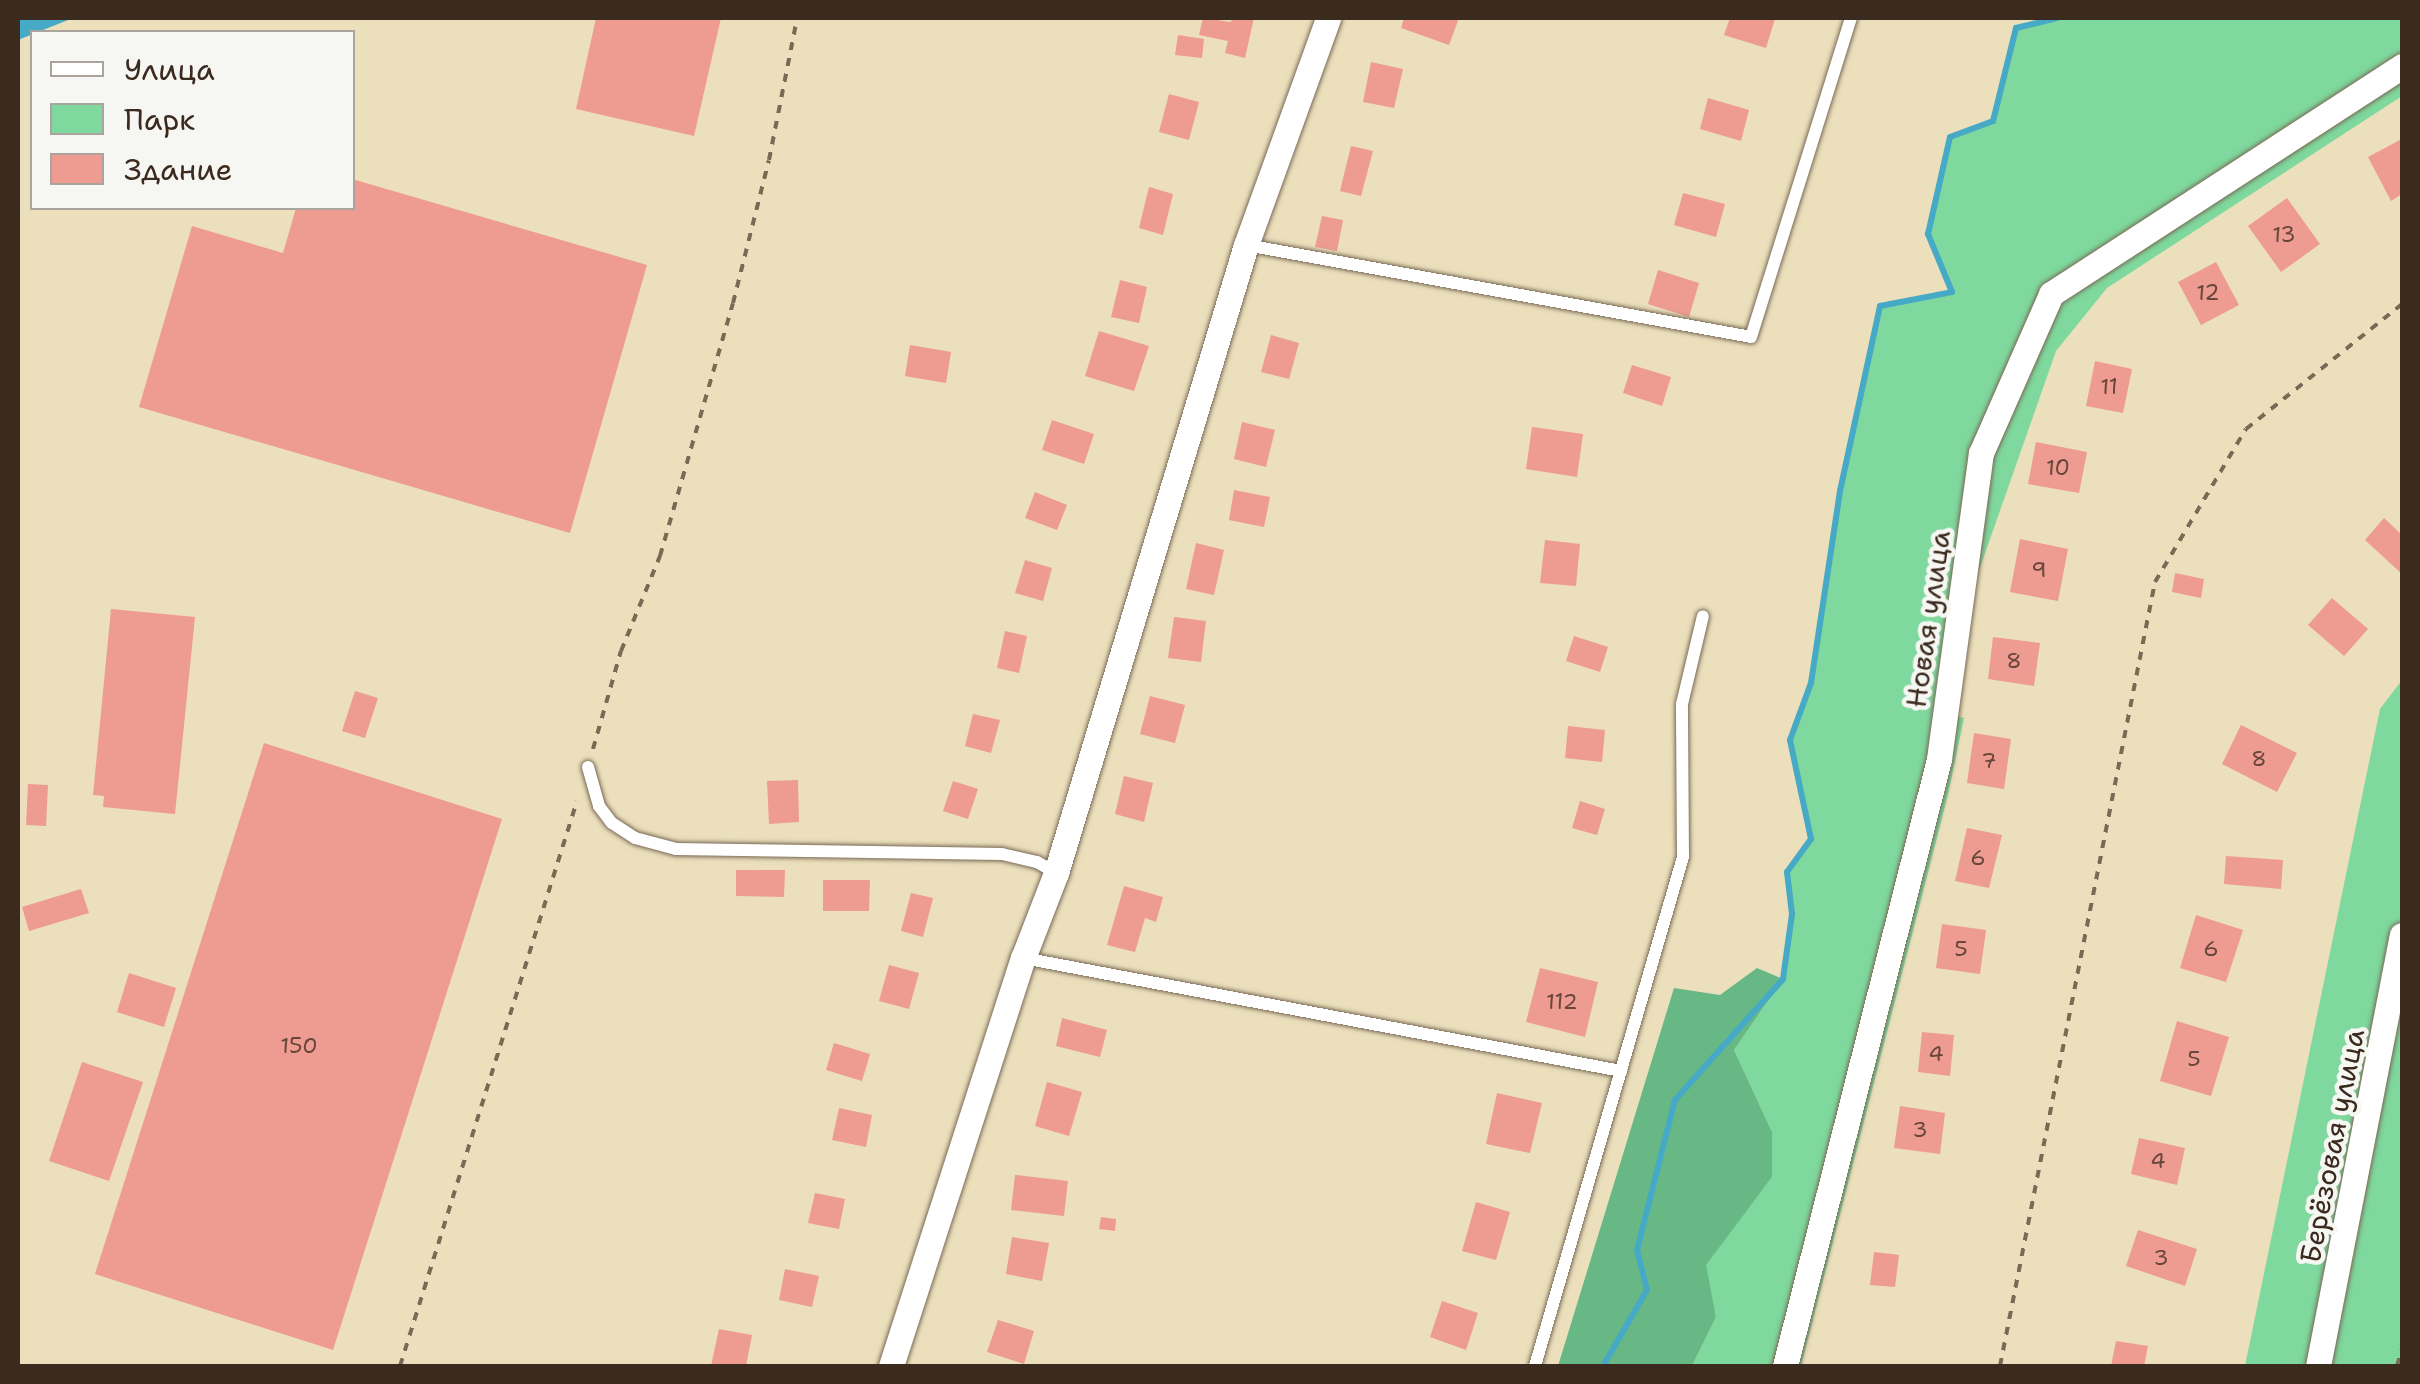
<!DOCTYPE html>
<meta charset="utf-8">
<style>
body{margin:0}
#map{position:relative;width:2420px;height:1384px;overflow:hidden;background:#ebdfbc;font-family:"Shantell Sans",sans-serif}
div>[style]{position:absolute}
[style*='--x']{left:calc(var(--x)*1px);top:calc(var(--y)*1px);width:calc(var(--w)*1px);rotate:calc(var(--a)*1deg)}
.green>*{inset:0;background:#7fd89d}
.forest>*{inset:0;background:#67b884}
.water>*{inset:0;background:#46a9c6}
.stream>*{height:6px;margin:-3px;padding:0 3px;transform-origin:3px;border-radius:3px;background:#46a9c6}
.building>*{inset:0;background:#ee9b91}
.path>*{height:4px;margin-top:-2px;transform-origin:0;background:repeating-linear-gradient(90deg,#796955 0 8px,transparent 0 16px)}
.roads{filter:drop-shadow(0 0 2px #796955) drop-shadow(0 0 2px #796955)}
.lane>*{height:12px;margin:-6px;padding:0 6px;transform-origin:6px;border-radius:6px;background:#fff}
.street>*{height:25px;margin:-12.5px;padding:0 12.5px;transform-origin:12.5px;border-radius:12.5px;background:#fff}
span{translate:-50% -50%;white-space:nowrap;text-align:center;line-height:1.15;-webkit-text-stroke:9px #f6f6f2;paint-order:stroke}
.number-label{font-size:22px;color:#68463b}
.number-label span{-webkit-text-stroke-width:0}
.street-label{font-size:28px;color:#3b2a1e}
.frame{position:absolute;inset:0;border:20px solid #3b2a1e;pointer-events:none}
.legend{position:absolute;left:30px;top:30px;width:325px;height:180px;box-sizing:border-box;background:#f6f6f2;border:2px solid #aba49d;margin:0;padding:12px 18px;list-style:none;font-size:30px;color:#3b2a1e}
.legend li{display:flex;align-items:center;gap:20px;height:50px}
.legend b{width:50px;border:2px solid #aba49d}
</style>
<div id="map">
<div class="green">
<div style="clip-path:polygon(2057px 18px,2402px 18px,2402px 96px,2107px 288px,2056px 351px,1969px 599px,1946px 714px,1964px 718px,1948px 795px,1801px 1366px,1692px 1366px,1716px 1317px,1705px 1265px,1772px 1177px,1772px 1132px,1734px 1050px,1783px 979px,1792px 914px,1787px 872px,1811px 839px,1790px 740px,1811px 683px,1840px 491px,1880px 306px,1952px 291px,1928px 234px,1950px 137px,1993px 121px,2016px 28px)"></div>
<div style="clip-path:polygon(2402px 680px,2402px 1366px,2245px 1366px,2380px 709px)"></div>
</div>
<div class="forest">
<div style="clip-path:polygon(1757px 968px,1783px 979px,1734px 1050px,1772px 1132px,1772px 1177px,1706px 1265px,1716px 1317px,1692px 1366px,1558px 1366px,1674px 988px,1720px 995px)"></div>
</div>
<div class="water">
<div style="clip-path:polygon(18px 18px,73px 18px,18px 40px)"></div>
</div>
<div class="stream">
<div style="--x:1603;--y:1366;--w:88;--a:-59.9"></div>
<div style="--x:1647;--y:1290;--w:41;--a:-104"></div>
<div style="--x:1637;--y:1250;--w:155;--a:-75.8"></div>
<div style="--x:1675;--y:1100;--w:162;--a:-48.2"></div>
<div style="--x:1783;--y:979;--w:66;--a:-82.1"></div>
<div style="--x:1792;--y:914;--w:42;--a:-96.8"></div>
<div style="--x:1787;--y:872;--w:41;--a:-54"></div>
<div style="--x:1811;--y:839;--w:101;--a:-102"></div>
<div style="--x:1790;--y:740;--w:61;--a:-69.8"></div>
<div style="--x:1811;--y:683;--w:194;--a:-81.4"></div>
<div style="--x:1840;--y:491;--w:189;--a:-77.8"></div>
<div style="--x:1880;--y:306;--w:73;--a:-11"></div>
<div style="--x:1952;--y:292;--w:63;--a:-112.5"></div>
<div style="--x:1928;--y:234;--w:99;--a:-77.2"></div>
<div style="--x:1950;--y:137;--w:46;--a:-20.4"></div>
<div style="--x:1993;--y:121;--w:96;--a:-76.1"></div>
<div style="--x:2016;--y:28;--w:42;--a:-13.7"></div>
</div>
<div class="building">
<div style="clip-path:polygon(596px 18px,721px 18px,694px 136px,576px 109px)"></div>
<div style="clip-path:polygon(1203px 18px,1231px 22px,1232px 18px,1254px 18px,1245px 58px,1225px 53px,1228px 41px,1199px 35px)"></div>
<div style="clip-path:polygon(1404px 18px,1459px 18px,1449px 45px,1401px 28px)"></div>
<div style="clip-path:polygon(1730px 18px,1775px 19px,1766px 48px,1724px 35px)"></div>
<div style="clip-path:polygon(1178px 35px,1204px 39px,1202px 58px,1175px 55px)"></div>
<div style="clip-path:polygon(1371px 62px,1403px 69px,1394px 108px,1363px 102px)"></div>
<div style="clip-path:polygon(1169px 94px,1199px 102px,1189px 140px,1159px 132px)"></div>
<div style="clip-path:polygon(1708px 98px,1749px 110px,1741px 141px,1700px 129px)"></div>
<div style="clip-path:polygon(2400px 140px,2402px 194px,2391px 201px,2368px 157px)"></div>
<div style="clip-path:polygon(1351px 146px,1373px 151px,1361px 196px,1340px 191px)"></div>
<div style="clip-path:polygon(352px 179px,647px 265px,570px 533px,139px 407px,192px 226px,283px 253px,296px 208px,352px 208px)"></div>
<div style="clip-path:polygon(1149px 187px,1173px 194px,1163px 235px,1139px 228px)"></div>
<div style="clip-path:polygon(1683px 193px,1725px 204px,1716px 237px,1674px 225px)"></div>
<div style="clip-path:polygon(2287px 198px,2320px 244px,2281px 272px,2248px 226px)"></div>
<div style="clip-path:polygon(1322px 216px,1343px 220px,1337px 251px,1315px 247px)"></div>
<div style="clip-path:polygon(2216px 262px,2239px 305px,2201px 325px,2178px 282px)"></div>
<div style="clip-path:polygon(1658px 270px,1699px 283px,1689px 317px,1648px 304px)"></div>
<div style="clip-path:polygon(1120px 280px,1147px 287px,1139px 323px,1111px 317px)"></div>
<div style="clip-path:polygon(1099px 331px,1149px 346px,1134px 391px,1085px 376px)"></div>
<div style="clip-path:polygon(1271px 335px,1299px 343px,1289px 379px,1261px 372px)"></div>
<div style="clip-path:polygon(910px 345px,951px 352px,946px 383px,905px 376px)"></div>
<div style="clip-path:polygon(2095px 361px,2132px 369px,2123px 413px,2086px 406px)"></div>
<div style="clip-path:polygon(1632px 365px,1671px 377px,1662px 406px,1623px 393px)"></div>
<div style="clip-path:polygon(1052px 420px,1094px 434px,1084px 464px,1042px 450px)"></div>
<div style="clip-path:polygon(1242px 422px,1275px 430px,1266px 467px,1234px 459px)"></div>
<div style="clip-path:polygon(1532px 427px,1583px 434px,1577px 477px,1526px 469px)"></div>
<div style="clip-path:polygon(2036px 442px,2087px 452px,2079px 493px,2028px 484px)"></div>
<div style="clip-path:polygon(1234px 490px,1270px 497px,1264px 527px,1229px 520px)"></div>
<div style="clip-path:polygon(1035px 492px,1067px 505px,1057px 530px,1025px 518px)"></div>
<div style="clip-path:polygon(2384px 518px,2402px 535px,2402px 574px,2365px 540px)"></div>
<div style="clip-path:polygon(2020px 539px,2068px 549px,2058px 601px,2010px 592px)"></div>
<div style="clip-path:polygon(1545px 540px,1580px 544px,1576px 586px,1540px 583px)"></div>
<div style="clip-path:polygon(1196px 543px,1224px 550px,1214px 595px,1186px 589px)"></div>
<div style="clip-path:polygon(1025px 560px,1052px 568px,1043px 601px,1015px 593px)"></div>
<div style="clip-path:polygon(2175px 573px,2204px 579px,2201px 598px,2172px 592px)"></div>
<div style="clip-path:polygon(2332px 598px,2368px 629px,2344px 656px,2308px 625px)"></div>
<div style="clip-path:polygon(111px 609px,195px 617px,175px 814px,103px 807px,104px 796px,93px 795px)"></div>
<div style="clip-path:polygon(1174px 617px,1206px 621px,1201px 662px,1168px 658px)"></div>
<div style="clip-path:polygon(1005px 631px,1027px 636px,1019px 673px,997px 668px)"></div>
<div style="clip-path:polygon(1574px 636px,1608px 647px,1600px 672px,1566px 661px)"></div>
<div style="clip-path:polygon(1993px 637px,2040px 643px,2034px 686px,1988px 679px)"></div>
<div style="clip-path:polygon(355px 691px,378px 698px,365px 738px,342px 731px)"></div>
<div style="clip-path:polygon(1150px 696px,1185px 705px,1175px 743px,1140px 734px)"></div>
<div style="clip-path:polygon(973px 714px,1000px 720px,991px 753px,965px 746px)"></div>
<div style="clip-path:polygon(2241px 725px,2297px 753px,2277px 792px,2222px 764px)"></div>
<div style="clip-path:polygon(1568px 726px,1605px 730px,1602px 762px,1565px 758px)"></div>
<div style="clip-path:polygon(1974px 733px,2011px 739px,2004px 789px,1967px 783px)"></div>
<div style="clip-path:polygon(264px 743px,502px 819px,333px 1350px,95px 1274px)"></div>
<div style="clip-path:polygon(1124px 776px,1153px 783px,1144px 822px,1115px 814px)"></div>
<div style="clip-path:polygon(798px 780px,799px 822px,769px 824px,767px 781px)"></div>
<div style="clip-path:polygon(953px 781px,978px 789px,968px 819px,943px 811px)"></div>
<div style="clip-path:polygon(28px 784px,48px 785px,46px 826px,26px 825px)"></div>
<div style="clip-path:polygon(1580px 801px,1605px 809px,1597px 835px,1572px 828px)"></div>
<div style="clip-path:polygon(1967px 828px,2002px 835px,1989px 888px,1955px 881px)"></div>
<div style="clip-path:polygon(2226px 856px,2283px 860px,2281px 889px,2224px 884px)"></div>
<div style="clip-path:polygon(736px 870px,785px 870px,784px 897px,736px 896px)"></div>
<div style="clip-path:polygon(823px 880px,870px 880px,869px 911px,823px 911px)"></div>
<div style="clip-path:polygon(1124px 886px,1163px 897px,1156px 922px,1145px 918px,1135px 952px,1107px 945px)"></div>
<div style="clip-path:polygon(81px 889px,89px 913px,29px 931px,22px 907px)"></div>
<div style="clip-path:polygon(911px 893px,933px 898px,923px 937px,901px 931px)"></div>
<div style="clip-path:polygon(2196px 915px,2243px 930px,2226px 982px,2180px 968px)"></div>
<div style="clip-path:polygon(1942px 924px,1986px 930px,1980px 974px,1936px 968px)"></div>
<div style="clip-path:polygon(889px 965px,919px 973px,909px 1009px,879px 1001px)"></div>
<div style="clip-path:polygon(1540px 968px,1598px 982px,1585px 1037px,1526px 1022px)"></div>
<div style="clip-path:polygon(129px 973px,176px 988px,164px 1027px,117px 1012px)"></div>
<div style="clip-path:polygon(1062px 1018px,1107px 1030px,1100px 1057px,1056px 1046px)"></div>
<div style="clip-path:polygon(2177px 1021px,2229px 1037px,2211px 1096px,2160px 1081px)"></div>
<div style="clip-path:polygon(1922px 1032px,1954px 1035px,1950px 1076px,1918px 1072px)"></div>
<div style="clip-path:polygon(834px 1043px,870px 1054px,862px 1081px,826px 1070px)"></div>
<div style="clip-path:polygon(82px 1062px,143px 1082px,109px 1181px,49px 1161px)"></div>
<div style="clip-path:polygon(1047px 1082px,1082px 1092px,1069px 1136px,1035px 1126px)"></div>
<div style="clip-path:polygon(1497px 1093px,1542px 1103px,1530px 1153px,1486px 1144px)"></div>
<div style="clip-path:polygon(1900px 1106px,1945px 1113px,1940px 1154px,1894px 1148px)"></div>
<div style="clip-path:polygon(839px 1108px,872px 1115px,866px 1147px,832px 1140px)"></div>
<div style="clip-path:polygon(2139px 1138px,2185px 1148px,2177px 1185px,2131px 1174px)"></div>
<div style="clip-path:polygon(1015px 1175px,1068px 1181px,1064px 1216px,1011px 1210px)"></div>
<div style="clip-path:polygon(815px 1193px,845px 1199px,839px 1229px,808px 1223px)"></div>
<div style="clip-path:polygon(1476px 1202px,1510px 1212px,1496px 1260px,1462px 1251px)"></div>
<div style="clip-path:polygon(1101px 1217px,1116px 1219px,1115px 1231px,1099px 1229px)"></div>
<div style="clip-path:polygon(2138px 1230px,2197px 1249px,2185px 1286px,2126px 1266px)"></div>
<div style="clip-path:polygon(1012px 1237px,1049px 1243px,1042px 1281px,1006px 1274px)"></div>
<div style="clip-path:polygon(1874px 1252px,1899px 1255px,1895px 1287px,1870px 1285px)"></div>
<div style="clip-path:polygon(785px 1269px,819px 1276px,812px 1307px,779px 1300px)"></div>
<div style="clip-path:polygon(1442px 1301px,1478px 1313px,1466px 1350px,1430px 1337px)"></div>
<div style="clip-path:polygon(998px 1320px,1034px 1331px,1024px 1364px,987px 1352px)"></div>
<div style="clip-path:polygon(719px 1329px,752px 1335px,746px 1366px,711px 1366px)"></div>
<div style="clip-path:polygon(2116px 1341px,2148px 1346px,2144px 1366px,2111px 1366px)"></div>
</div>
<div class="path">
<div style="--x:593;--y:749;--w:102;--a:-74.1"></div>
<div style="--x:621;--y:651;--w:103;--a:-67.7"></div>
<div style="--x:660;--y:556;--w:263;--a:-73.9"></div>
<div style="--x:733;--y:303;--w:147;--a:-75.9"></div>
<div style="--x:769;--y:160;--w:145;--a:-78.8"></div>
<div style="--x:400;--y:1366;--w:592;--a:-72.61"></div>
<div style="--x:2000;--y:1366;--w:799;--a:-78.82"></div>
<div style="--x:2155;--y:582;--w:178;--a:-59.3"></div>
<div style="--x:2246;--y:429;--w:200;--a:-38.7"></div>
<div style="--x:2397;--y:1366;--w:19;--a:-74"></div>
</div>
<div class="roads">
<div class="lane">
<div style="--x:1246;--y:245;--w:513;--a:10.32"></div>
<div style="--x:1751;--y:337;--w:334;--a:-72.6"></div>
<div style="--x:588;--y:767;--w:41;--a:74.2"></div>
<div style="--x:599;--y:806;--w:21;--a:53"></div>
<div style="--x:612;--y:823;--w:27;--a:33"></div>
<div style="--x:635;--y:838;--w:42;--a:15"></div>
<div style="--x:676;--y:849;--w:326;--a:0.9"></div>
<div style="--x:1002;--y:854;--w:36;--a:13"></div>
<div style="--x:1037;--y:862;--w:22;--a:30"></div>
<div style="--x:1023;--y:958;--w:609;--a:10.7"></div>
<div style="--x:1535;--y:1366;--w:530;--a:-73.79"></div>
<div style="--x:1683;--y:857;--w:153;--a:-90.4"></div>
<div style="--x:1682;--y:704;--w:90;--a:-76.6"></div>
</div>
<div class="street">
<div style="--x:891;--y:1366;--w:429;--a:-72.1"></div>
<div style="--x:1023;--y:958;--w:91;--a:-68.8"></div>
<div style="--x:1056;--y:873;--w:656;--a:-73.17"></div>
<div style="--x:1246;--y:245;--w:241;--a:-70.1"></div>
<div style="--x:1785;--y:1366;--w:626;--a:-75.76"></div>
<div style="--x:1939;--y:759;--w:309;--a:-82.2"></div>
<div style="--x:1981;--y:453;--w:174;--a:-66.2"></div>
<div style="--x:2051;--y:294;--w:419;--a:-33"></div>
<div style="--x:2318;--y:1366;--w:439;--a:-79"></div>
</div>
</div>
<div class="number-label">
<span style="left:2284px;top:235px">13</span>
<span style="left:2208px;top:293px">12</span>
<span style="left:2109px;top:387px">11</span>
<span style="left:2058px;top:468px">10</span>
<span style="left:2039px;top:570px">9</span>
<span style="left:2014px;top:661px">8</span>
<span style="left:2259px;top:759px">8</span>
<span style="left:1989px;top:761px">7</span>
<span style="left:1978px;top:858px">6</span>
<span style="left:1961px;top:949px">5</span>
<span style="left:2211px;top:949px">6</span>
<span style="left:1562px;top:1002px">112</span>
<span style="left:299px;top:1046px">150</span>
<span style="left:1936px;top:1054px">4</span>
<span style="left:2194px;top:1059px">5</span>
<span style="left:1920px;top:1130px">3</span>
<span style="left:2158px;top:1161px">4</span>
<span style="left:2161px;top:1258px">3</span>
</div>
<div class="street-label">
<span style="left:1928px;top:619px;rotate:-82deg">Новая улица</span>
<span style="left:2332px;top:1146px;rotate:-79deg">Берёзовая улица</span>
</div>
<div class="frame"></div>
<ul class="legend">
<li><b style="height:12px;background:#fff"></b>Улица</li>
<li><b style="height:28px;background:#7fd89d"></b>Парк</li>
<li><b style="height:28px;background:#ee9b91"></b>Здание</li>
</ul>
</div>
